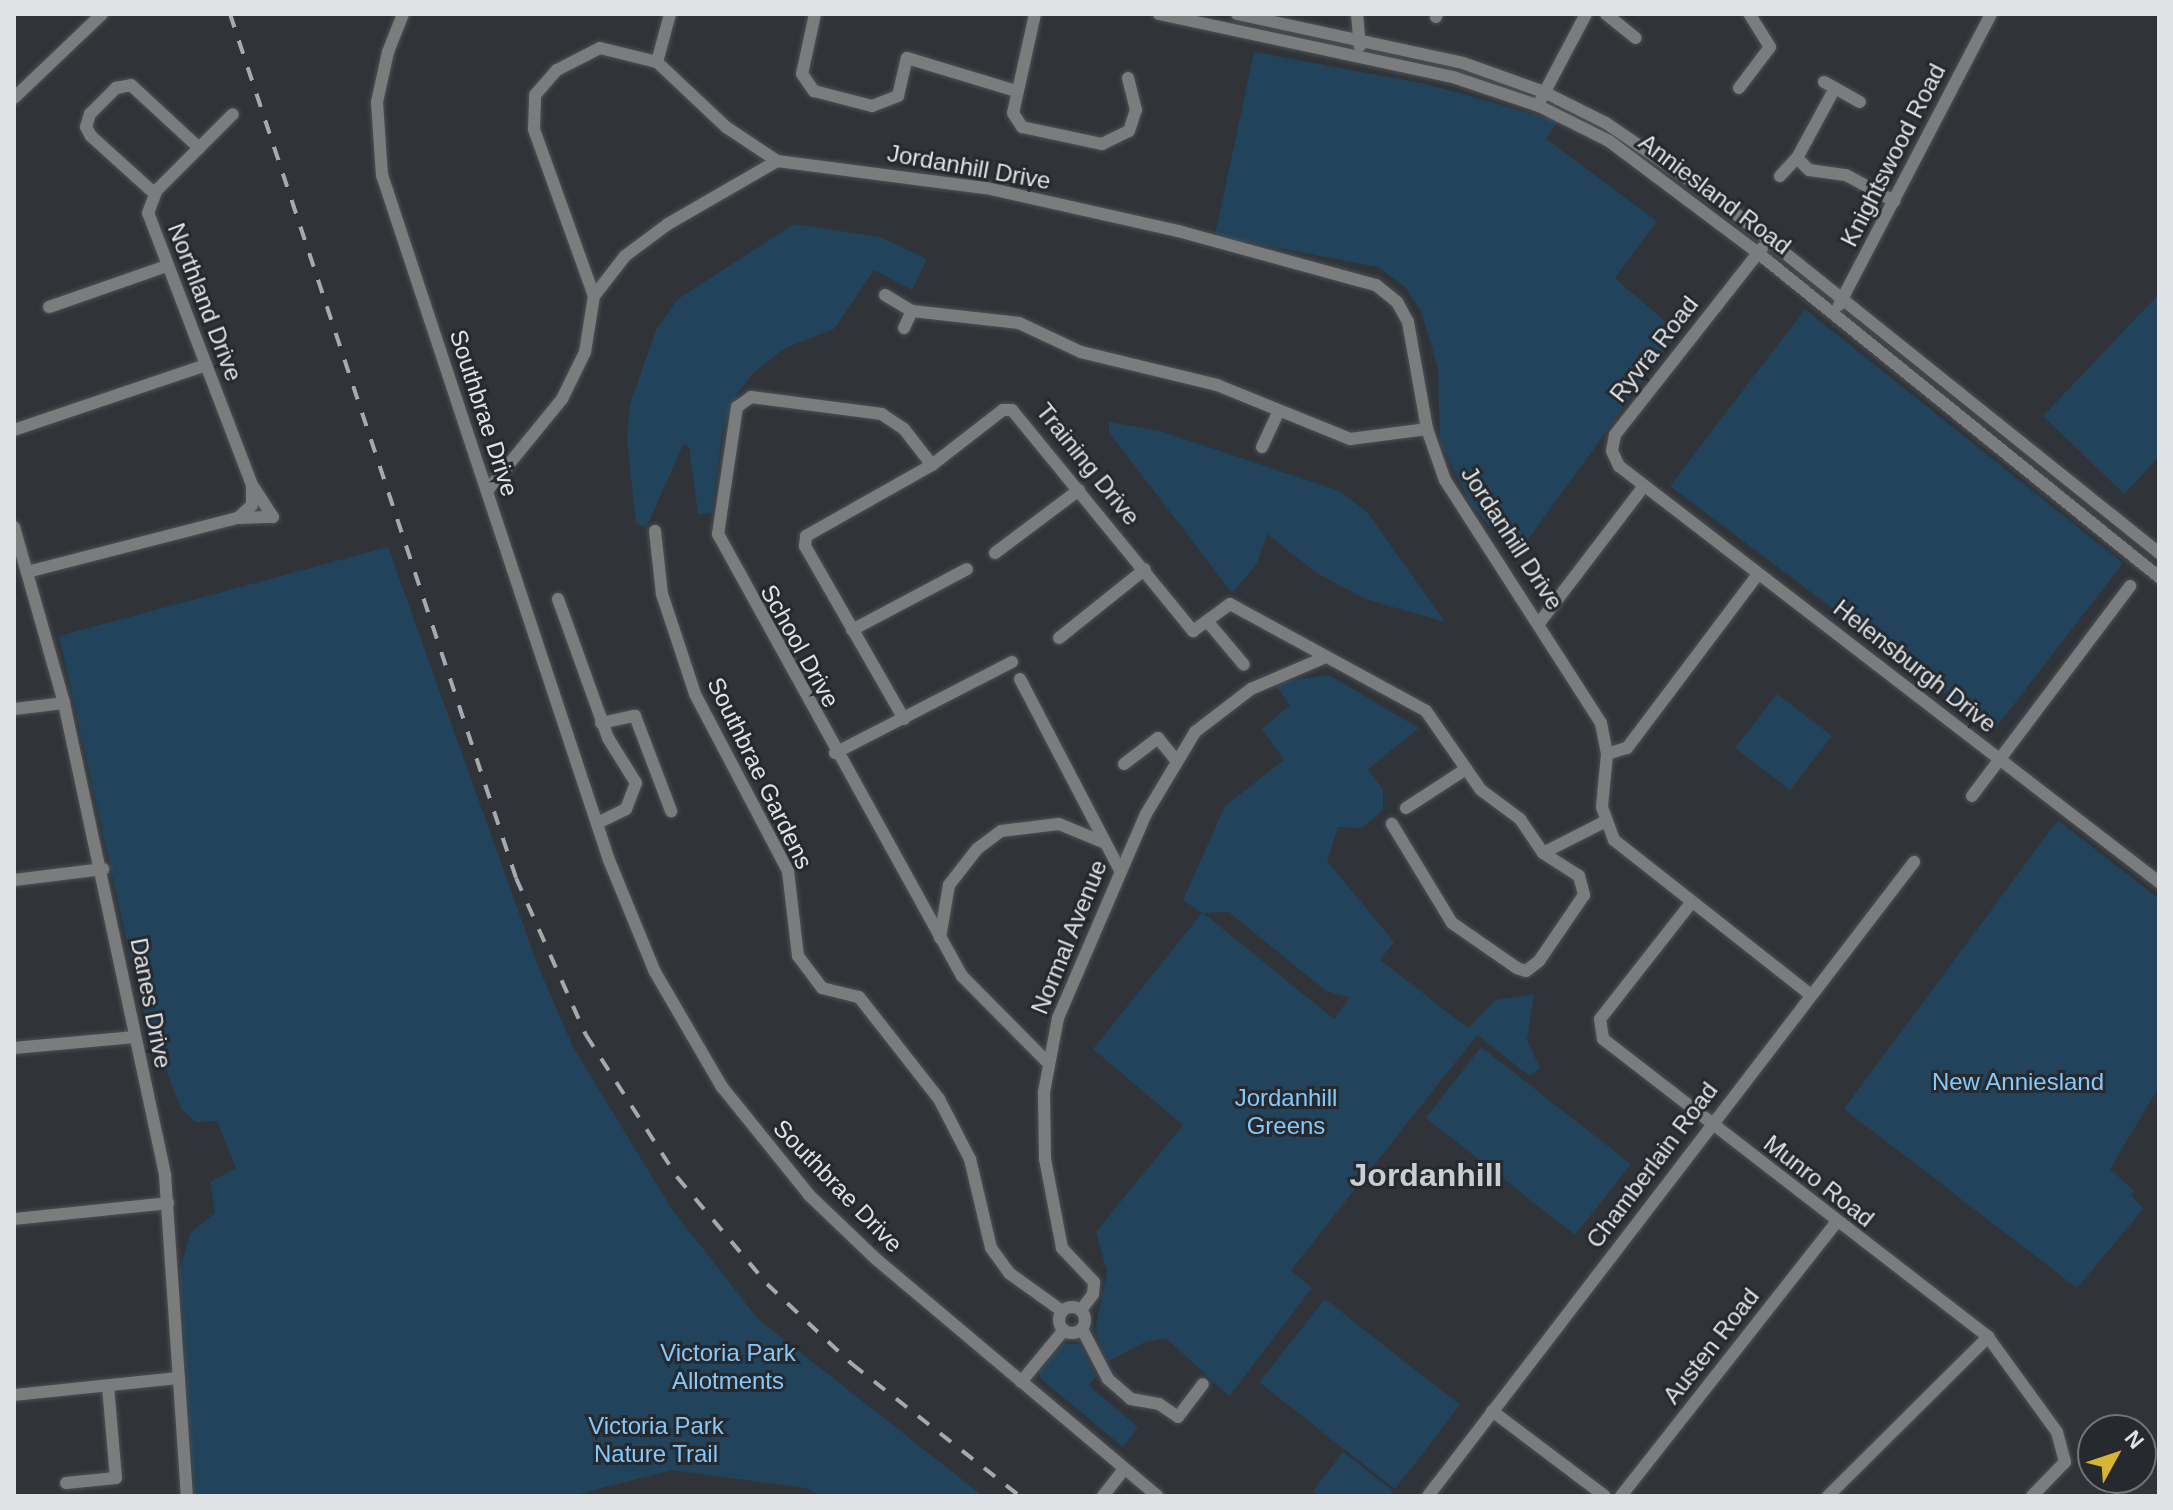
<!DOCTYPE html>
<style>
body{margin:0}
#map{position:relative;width:2173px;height:1510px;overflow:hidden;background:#303438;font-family:Helvetica,sans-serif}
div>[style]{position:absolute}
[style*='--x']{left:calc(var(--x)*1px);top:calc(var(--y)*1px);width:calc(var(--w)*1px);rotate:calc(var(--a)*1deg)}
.green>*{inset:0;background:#21435b}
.roads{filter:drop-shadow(0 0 2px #4c5054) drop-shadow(0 0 2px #4c5054)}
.minor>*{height:12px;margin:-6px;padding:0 6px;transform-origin:6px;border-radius:6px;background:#7a7c7e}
.minor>.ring{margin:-6px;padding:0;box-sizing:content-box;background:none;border:12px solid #7a7c7e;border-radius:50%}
.rail>*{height:4px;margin-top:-2px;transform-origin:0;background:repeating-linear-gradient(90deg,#a6aaac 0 14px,transparent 0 28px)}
span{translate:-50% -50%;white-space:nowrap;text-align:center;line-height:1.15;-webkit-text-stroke:6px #262a2e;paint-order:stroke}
.street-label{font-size:24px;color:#e0e3e5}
.park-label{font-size:24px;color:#84c8fc}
.district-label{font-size:32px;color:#c8ced2;font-weight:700}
.frame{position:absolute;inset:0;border:16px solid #e0e3e5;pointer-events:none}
.north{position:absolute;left:2077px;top:1414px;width:80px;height:80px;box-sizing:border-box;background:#262a2e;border:2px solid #707477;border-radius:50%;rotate:50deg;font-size:22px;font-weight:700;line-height:32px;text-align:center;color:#e0e3e5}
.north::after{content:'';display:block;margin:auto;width:28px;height:36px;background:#d8b434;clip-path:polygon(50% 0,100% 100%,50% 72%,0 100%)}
</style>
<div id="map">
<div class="green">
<div style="clip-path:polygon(1254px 52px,1427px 84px,1559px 121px,1546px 139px,1657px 221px,1615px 278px,1678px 333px,1515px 557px,1470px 503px,1440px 442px,1438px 368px,1421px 311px,1405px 287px,1378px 267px,1215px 236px)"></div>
<div style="clip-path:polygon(794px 224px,880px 237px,927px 259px,912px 290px,874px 270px,834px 329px,783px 349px,751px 375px,733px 400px,722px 434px,712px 513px,698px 514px,689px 447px,683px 445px,646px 528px,636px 524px,627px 440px,630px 404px,656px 330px,678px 299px)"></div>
<div style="clip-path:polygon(2159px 294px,2159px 457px,2124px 494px,2043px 416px)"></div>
<div style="clip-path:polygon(1805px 309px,2123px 563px,1994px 730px,1670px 486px)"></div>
<div style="clip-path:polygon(1109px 422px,1160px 431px,1340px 491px,1367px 512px,1445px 622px,1365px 599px,1317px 573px,1267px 534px,1257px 564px,1232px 593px,1109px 432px)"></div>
<div style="clip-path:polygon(388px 547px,538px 966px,573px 1047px,671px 1208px,758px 1319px,983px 1496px,823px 1496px,805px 1488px,672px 1470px,571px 1496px,194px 1496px,180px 1270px,190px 1233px,215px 1213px,210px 1182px,236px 1168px,217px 1121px,196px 1122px,181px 1109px,140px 1001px,59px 636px)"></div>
<div style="clip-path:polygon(evenodd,1329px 675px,1419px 728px,1368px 769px,1383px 790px,1383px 810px,1362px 828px,1338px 827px,1327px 861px,1394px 942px,1380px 960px,1468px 1028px,1496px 1000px,1534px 994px,1527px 1040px,1540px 1068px,1530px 1076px,1477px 1035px,1291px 1270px,1312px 1288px,1229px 1396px,1166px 1338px,1145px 1342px,1107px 1362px,1095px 1329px,1107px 1272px,1096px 1232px,1183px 1125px,1093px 1049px,1202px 913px,1183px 900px,1225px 806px,1284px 760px,1262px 729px,1290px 705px,1274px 683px,1329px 675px,1229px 912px,1326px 991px,1350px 997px,1334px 1019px,1203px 913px,1229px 912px)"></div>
<div style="clip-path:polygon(1777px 694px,1832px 736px,1790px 790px,1735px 748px)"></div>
<div style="clip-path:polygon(2058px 820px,2159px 899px,2159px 1087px,2110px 1169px,2134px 1191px,2131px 1195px,2143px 1209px,2077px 1288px,1844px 1109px)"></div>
<div style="clip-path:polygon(1481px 1047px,1631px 1164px,1575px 1235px,1426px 1118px)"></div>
<div style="clip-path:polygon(1325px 1299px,1460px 1405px,1395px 1489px,1259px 1382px)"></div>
<div style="clip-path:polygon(1063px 1344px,1080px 1344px,1096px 1376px,1089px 1386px,1138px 1427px,1123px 1447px,1041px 1379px,1039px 1371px)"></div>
<div style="clip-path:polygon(1343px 1452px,1393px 1491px,1389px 1496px,1319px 1496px,1313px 1491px)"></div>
</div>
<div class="roads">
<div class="minor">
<div style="--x:403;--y:14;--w:41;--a:111.5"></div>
<div style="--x:388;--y:52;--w:51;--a:102.4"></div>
<div style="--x:377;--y:102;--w:73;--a:86.1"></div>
<div style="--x:382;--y:175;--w:722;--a:71.67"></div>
<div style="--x:609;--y:860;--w:121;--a:67.7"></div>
<div style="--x:655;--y:972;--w:133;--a:59.8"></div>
<div style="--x:722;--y:1087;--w:139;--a:51.1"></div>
<div style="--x:809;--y:1195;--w:93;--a:43.7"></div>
<div style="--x:876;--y:1259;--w:368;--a:40.1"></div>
<div style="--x:815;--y:14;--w:61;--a:102.2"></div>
<div style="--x:802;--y:74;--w:21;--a:55"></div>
<div style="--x:814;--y:91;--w:60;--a:14.5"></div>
<div style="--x:872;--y:106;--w:28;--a:-21"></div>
<div style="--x:898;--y:96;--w:39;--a:-77"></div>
<div style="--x:907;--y:58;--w:114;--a:16.8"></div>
<div style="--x:1035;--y:14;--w:101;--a:102.5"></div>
<div style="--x:1013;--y:113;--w:17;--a:57"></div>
<div style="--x:1022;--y:127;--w:82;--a:12"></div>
<div style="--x:1102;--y:144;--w:30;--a:-26"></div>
<div style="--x:1129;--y:131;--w:22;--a:-72"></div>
<div style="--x:1136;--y:110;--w:33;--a:-104"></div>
<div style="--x:1159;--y:14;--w:301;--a:12.1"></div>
<div style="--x:1453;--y:77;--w:91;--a:18.6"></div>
<div style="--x:1539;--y:106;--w:78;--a:26.6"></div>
<div style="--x:1609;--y:141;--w:186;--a:36.9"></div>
<div style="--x:1758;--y:253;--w:516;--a:38.94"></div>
<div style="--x:1237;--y:14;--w:231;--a:12.2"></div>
<div style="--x:1463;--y:63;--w:86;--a:19.7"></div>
<div style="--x:1544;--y:92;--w:69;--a:26.6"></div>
<div style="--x:1606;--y:123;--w:138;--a:34.4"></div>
<div style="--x:1720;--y:201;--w:563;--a:38.72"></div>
<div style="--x:1357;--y:14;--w:32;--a:85"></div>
<div style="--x:1606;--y:14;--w:38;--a:39"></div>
<div style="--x:1436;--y:17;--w:3;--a:-72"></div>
<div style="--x:657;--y:62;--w:50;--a:-74.8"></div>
<div style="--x:1824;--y:82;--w:41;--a:29.1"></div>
<div style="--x:1739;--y:88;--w:51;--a:-52.9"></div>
<div style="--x:1770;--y:47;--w:39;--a:-122"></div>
<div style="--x:1835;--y:88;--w:80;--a:118.5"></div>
<div style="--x:1797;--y:158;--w:17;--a:45"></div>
<div style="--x:1809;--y:170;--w:37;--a:8"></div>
<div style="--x:1846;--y:175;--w:55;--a:28.4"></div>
<div style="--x:14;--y:98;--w:122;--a:-43.7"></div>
<div style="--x:1541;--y:99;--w:96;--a:-62.1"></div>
<div style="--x:1780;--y:176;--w:25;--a:-47"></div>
<div style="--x:154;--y:193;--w:85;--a:-137.9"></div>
<div style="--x:91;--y:136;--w:10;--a:-119"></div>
<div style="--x:86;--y:127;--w:14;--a:-73"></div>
<div style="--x:90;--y:114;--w:37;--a:-45"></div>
<div style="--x:116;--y:88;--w:15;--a:-11"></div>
<div style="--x:131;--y:85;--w:93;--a:42.8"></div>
<div style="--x:1762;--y:248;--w:238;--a:128.2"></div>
<div style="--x:1615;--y:435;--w:16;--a:101"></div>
<div style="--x:1612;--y:451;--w:17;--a:65"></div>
<div style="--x:1619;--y:466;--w:682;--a:37.61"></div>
<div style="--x:885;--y:295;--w:31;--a:31"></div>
<div style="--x:912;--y:311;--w:108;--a:6.4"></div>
<div style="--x:1019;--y:323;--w:68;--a:25.1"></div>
<div style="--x:1081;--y:352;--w:140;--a:13.6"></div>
<div style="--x:1217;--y:385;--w:144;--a:22.1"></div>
<div style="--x:1350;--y:439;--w:78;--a:-7.4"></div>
<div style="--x:594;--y:296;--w:177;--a:-109.8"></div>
<div style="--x:534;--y:129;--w:34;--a:-88"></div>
<div style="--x:535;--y:95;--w:33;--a:-49"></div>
<div style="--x:557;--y:70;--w:48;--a:-27.1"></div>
<div style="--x:600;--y:48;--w:59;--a:13.8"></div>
<div style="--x:657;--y:62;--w:95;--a:43.3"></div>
<div style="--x:726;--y:127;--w:61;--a:33.7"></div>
<div style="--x:777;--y:161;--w:211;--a:7.4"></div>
<div style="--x:986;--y:188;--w:197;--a:12.6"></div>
<div style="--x:1178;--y:231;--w:205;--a:15.3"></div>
<div style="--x:1376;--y:285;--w:27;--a:39"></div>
<div style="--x:1397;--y:302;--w:23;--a:61"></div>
<div style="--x:1408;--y:322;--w:109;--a:79.9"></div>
<div style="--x:1427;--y:429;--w:54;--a:70.6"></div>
<div style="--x:1445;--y:480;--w:289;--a:57.3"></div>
<div style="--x:1601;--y:723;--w:32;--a:79"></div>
<div style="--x:1607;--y:754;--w:53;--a:95.4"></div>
<div style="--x:1602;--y:807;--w:35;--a:70"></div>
<div style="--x:1614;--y:840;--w:249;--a:38.2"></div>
<div style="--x:1839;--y:305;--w:328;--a:-62.4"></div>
<div style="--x:49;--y:307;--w:125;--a:-19.2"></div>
<div style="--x:904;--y:328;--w:19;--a:-65"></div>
<div style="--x:14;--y:430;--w:203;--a:-18.7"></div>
<div style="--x:1262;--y:447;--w:38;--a:-65"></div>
<div style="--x:932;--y:465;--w:46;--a:-127.9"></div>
<div style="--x:904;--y:429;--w:27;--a:-146"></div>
<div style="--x:882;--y:414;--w:132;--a:-172.6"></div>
<div style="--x:751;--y:397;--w:17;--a:144"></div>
<div style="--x:737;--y:407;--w:128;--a:98.5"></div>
<div style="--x:718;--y:534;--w:505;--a:61.1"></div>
<div style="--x:962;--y:976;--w:121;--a:45.3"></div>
<div style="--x:487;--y:491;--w:119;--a:-50.8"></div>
<div style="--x:562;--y:399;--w:52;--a:-63.9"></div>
<div style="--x:585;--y:352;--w:57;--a:-80.9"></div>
<div style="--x:594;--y:296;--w:51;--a:-52.2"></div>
<div style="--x:625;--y:256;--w:54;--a:-36.7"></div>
<div style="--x:668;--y:224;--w:126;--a:-30"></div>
<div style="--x:238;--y:518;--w:35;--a:-2"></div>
<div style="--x:273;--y:517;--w:35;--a:-123"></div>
<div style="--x:14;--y:527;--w:183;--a:74.1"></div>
<div style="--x:64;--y:703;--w:483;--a:77.9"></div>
<div style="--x:165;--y:1175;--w:322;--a:86.1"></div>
<div style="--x:655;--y:531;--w:63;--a:83.7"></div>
<div style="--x:662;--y:594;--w:105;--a:71.7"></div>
<div style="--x:695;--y:694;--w:200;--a:62.3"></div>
<div style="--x:788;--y:871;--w:86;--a:83.3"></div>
<div style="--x:798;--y:956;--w:40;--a:53"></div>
<div style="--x:822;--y:988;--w:38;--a:14"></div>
<div style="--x:859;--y:997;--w:130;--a:51.9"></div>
<div style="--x:939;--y:1099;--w:68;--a:62.7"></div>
<div style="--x:970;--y:1159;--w:91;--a:76.7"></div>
<div style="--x:991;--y:1248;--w:31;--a:54"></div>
<div style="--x:1009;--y:1273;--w:65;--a:35.6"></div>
<div style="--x:995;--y:553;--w:105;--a:-36.9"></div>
<div style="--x:27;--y:572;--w:218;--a:-14.4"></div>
<div style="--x:238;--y:518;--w:19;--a:-43"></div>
<div style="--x:252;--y:505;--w:20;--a:-90"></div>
<div style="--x:252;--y:485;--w:291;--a:-110.9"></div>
<div style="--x:148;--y:213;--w:25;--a:-69"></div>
<div style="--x:157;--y:190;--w:107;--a:-45"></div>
<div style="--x:558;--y:599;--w:148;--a:70.2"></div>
<div style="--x:608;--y:738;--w:53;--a:58.1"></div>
<div style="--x:636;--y:783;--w:28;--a:111"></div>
<div style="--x:626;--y:809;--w:32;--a:154"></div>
<div style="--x:1207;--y:621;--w:57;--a:49.9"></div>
<div style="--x:1540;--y:622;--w:171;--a:-52.6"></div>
<div style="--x:852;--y:630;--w:130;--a:-27.9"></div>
<div style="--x:1059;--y:638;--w:110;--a:-38.7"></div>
<div style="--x:1020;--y:679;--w:216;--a:62.4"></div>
<div style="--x:14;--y:709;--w:50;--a:-6.8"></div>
<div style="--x:904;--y:719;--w:199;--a:-119.8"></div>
<div style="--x:805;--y:546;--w:10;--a:-84"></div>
<div style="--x:806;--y:536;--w:145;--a:-29.4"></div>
<div style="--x:932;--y:465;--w:90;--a:-37.8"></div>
<div style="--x:1003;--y:410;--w:9;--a:0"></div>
<div style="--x:1012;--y:410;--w:286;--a:50.7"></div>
<div style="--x:1193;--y:631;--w:46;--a:-36.1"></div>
<div style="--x:1230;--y:604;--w:223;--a:28.6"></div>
<div style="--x:1426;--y:711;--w:96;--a:55.2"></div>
<div style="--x:1481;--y:790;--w:49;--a:36.6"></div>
<div style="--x:1520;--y:819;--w:41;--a:55.9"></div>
<div style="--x:1543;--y:853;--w:43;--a:32.6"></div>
<div style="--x:1579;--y:876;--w:20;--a:75"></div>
<div style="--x:1584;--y:895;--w:80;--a:124.3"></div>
<div style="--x:1539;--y:961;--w:16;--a:142"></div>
<div style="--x:1526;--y:971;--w:9;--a:-162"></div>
<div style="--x:1517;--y:968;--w:79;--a:-145.3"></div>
<div style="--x:1452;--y:923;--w:116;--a:-121.2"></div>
<div style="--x:601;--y:723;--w:35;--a:-12"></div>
<div style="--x:635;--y:716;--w:102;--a:69.2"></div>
<div style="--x:835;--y:753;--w:199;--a:-27.2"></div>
<div style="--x:1607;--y:754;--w:21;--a:-17"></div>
<div style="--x:1627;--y:748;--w:218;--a:-53"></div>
<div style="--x:1124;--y:764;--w:43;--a:-37.4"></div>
<div style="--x:1158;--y:738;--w:28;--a:51"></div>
<div style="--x:1972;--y:796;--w:263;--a:-53"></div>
<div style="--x:1406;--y:808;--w:72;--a:-33"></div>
<div style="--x:1543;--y:853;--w:71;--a:-26.9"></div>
<div style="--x:14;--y:880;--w:90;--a:-7"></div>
<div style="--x:1691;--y:903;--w:147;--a:128.1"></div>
<div style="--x:1600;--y:1019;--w:20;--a:81"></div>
<div style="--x:1603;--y:1039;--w:487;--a:37.7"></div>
<div style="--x:1988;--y:1337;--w:117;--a:54"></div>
<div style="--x:2057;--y:1432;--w:31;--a:75"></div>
<div style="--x:2065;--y:1462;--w:47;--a:134.1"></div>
<div style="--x:940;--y:938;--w:54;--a:-80.4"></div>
<div style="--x:949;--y:885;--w:46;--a:-52.1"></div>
<div style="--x:977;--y:849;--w:30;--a:-37"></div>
<div style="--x:1001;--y:831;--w:58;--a:-6.9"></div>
<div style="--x:1059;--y:824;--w:50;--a:22.4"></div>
<div style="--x:14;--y:1048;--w:121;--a:-5.2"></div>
<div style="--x:14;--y:1219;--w:155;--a:-5.9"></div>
<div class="ring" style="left:1059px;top:1307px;width:14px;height:14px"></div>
<div style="--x:1081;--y:1310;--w:20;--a:-53"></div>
<div style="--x:1093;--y:1294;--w:12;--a:-85"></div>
<div style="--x:1094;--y:1282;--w:47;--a:-133.3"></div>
<div style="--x:1062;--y:1248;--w:91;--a:-100.8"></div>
<div style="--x:1045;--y:1159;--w:67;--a:-90.9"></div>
<div style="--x:1044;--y:1092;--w:75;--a:-79.3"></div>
<div style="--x:1058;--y:1018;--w:222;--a:-66.7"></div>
<div style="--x:1146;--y:814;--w:96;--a:-59.1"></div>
<div style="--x:1195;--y:732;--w:71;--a:-37.5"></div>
<div style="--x:1251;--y:689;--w:82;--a:-23.1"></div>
<div style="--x:1082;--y:1329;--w:56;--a:62.5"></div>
<div style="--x:1108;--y:1379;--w:30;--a:41"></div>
<div style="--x:1131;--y:1399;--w:28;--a:10"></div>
<div style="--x:1159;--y:1404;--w:23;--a:34"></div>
<div style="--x:1178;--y:1417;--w:41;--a:-52.9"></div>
<div style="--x:1021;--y:1382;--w:67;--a:-50.4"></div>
<div style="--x:14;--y:1395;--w:166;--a:-5.9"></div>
<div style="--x:1492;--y:1411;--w:141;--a:37"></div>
<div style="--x:66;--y:1483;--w:50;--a:-5.7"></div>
<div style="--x:116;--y:1478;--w:91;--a:-95"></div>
<div style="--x:1103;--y:1496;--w:34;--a:-52"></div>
<div style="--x:1428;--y:1496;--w:799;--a:-52.53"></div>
<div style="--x:1621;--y:1496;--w:347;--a:-51.8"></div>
<div style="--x:1828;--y:1496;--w:226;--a:-44.8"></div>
</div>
</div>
<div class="rail">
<div style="--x:230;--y:14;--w:910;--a:71.68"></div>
<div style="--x:516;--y:878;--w:172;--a:66"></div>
<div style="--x:586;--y:1035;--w:169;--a:57.3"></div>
<div style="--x:677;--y:1177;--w:140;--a:49.9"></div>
<div style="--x:767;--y:1284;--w:117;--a:43.3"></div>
<div style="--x:852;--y:1364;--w:214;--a:38.2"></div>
</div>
<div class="street-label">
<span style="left:1893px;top:155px;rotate:-63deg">Knightswood Road</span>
<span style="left:969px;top:167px;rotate:10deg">Jordanhill Drive</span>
<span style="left:1715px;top:194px;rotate:37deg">Anniesland Road</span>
<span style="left:205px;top:302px;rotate:69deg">Northland Drive</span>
<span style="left:1654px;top:349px;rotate:-52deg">Ryvra Road</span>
<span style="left:484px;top:413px;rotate:72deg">Southbrae Drive</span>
<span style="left:1088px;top:464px;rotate:51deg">Training Drive</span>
<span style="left:1512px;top:538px;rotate:57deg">Jordanhill Drive</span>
<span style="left:800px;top:646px;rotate:61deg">School Drive</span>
<span style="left:1915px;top:666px;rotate:38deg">Helensburgh Drive</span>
<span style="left:760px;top:773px;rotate:64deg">Southbrae Gardens</span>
<span style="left:1069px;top:937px;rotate:-68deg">Normal Avenue</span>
<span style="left:151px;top:1003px;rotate:79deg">Danes Drive</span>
<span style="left:1652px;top:1165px;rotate:-53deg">Chamberlain Road</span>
<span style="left:1819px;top:1181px;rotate:38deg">Munro Road</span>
<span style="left:838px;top:1186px;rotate:46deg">Southbrae Drive</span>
<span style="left:1711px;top:1346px;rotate:-52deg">Austen Road</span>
</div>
<div class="park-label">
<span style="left:2018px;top:1082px">New Anniesland</span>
<span style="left:1286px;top:1112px">Jordanhill<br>Greens</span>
<span style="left:728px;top:1367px">Victoria Park<br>Allotments</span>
<span style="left:656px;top:1440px">Victoria Park<br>Nature Trail</span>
</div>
<div class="district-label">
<span style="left:1426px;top:1175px">Jordanhill</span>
</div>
<div class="frame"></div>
<div class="north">N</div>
</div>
